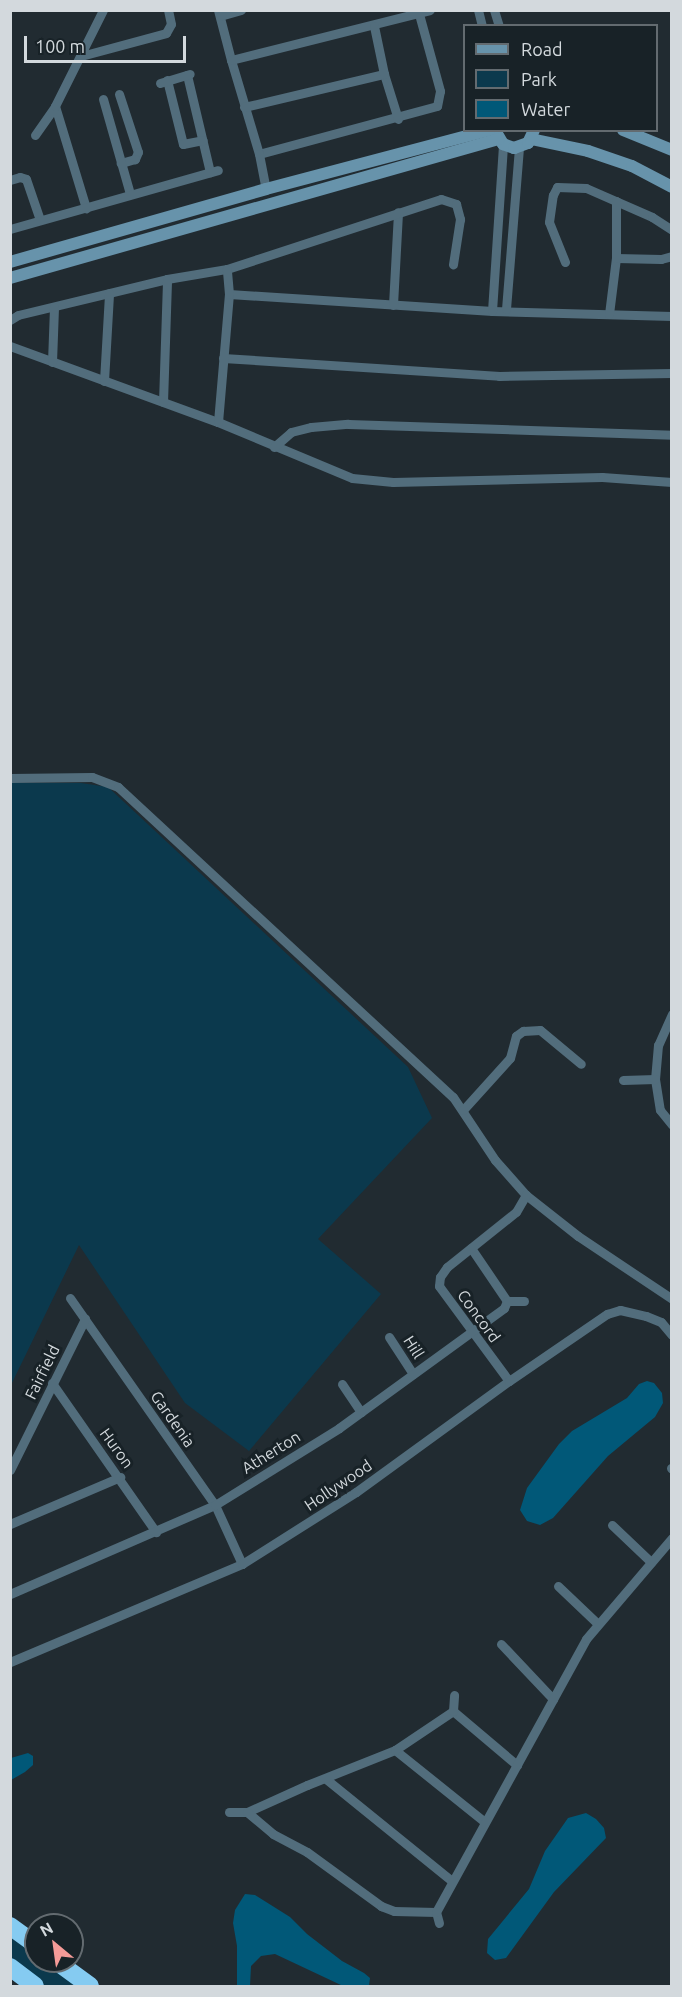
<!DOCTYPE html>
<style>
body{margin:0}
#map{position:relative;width:682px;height:1997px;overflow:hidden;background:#212b31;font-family:Ubuntu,sans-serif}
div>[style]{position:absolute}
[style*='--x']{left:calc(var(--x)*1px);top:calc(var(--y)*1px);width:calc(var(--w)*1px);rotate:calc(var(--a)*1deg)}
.green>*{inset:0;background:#0b394d}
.water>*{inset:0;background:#015878}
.street>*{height:9px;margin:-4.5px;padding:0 4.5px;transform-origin:4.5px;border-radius:4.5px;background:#526d7c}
.secondary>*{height:12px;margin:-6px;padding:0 6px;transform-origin:6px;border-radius:6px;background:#6793ab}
.highway>*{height:18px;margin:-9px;padding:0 9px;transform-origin:9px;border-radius:9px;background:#85cbf1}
span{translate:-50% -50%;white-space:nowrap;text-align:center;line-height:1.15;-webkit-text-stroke:6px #182227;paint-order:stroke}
.street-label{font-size:16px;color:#d3d9dd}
.frame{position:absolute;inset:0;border:12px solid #d3d9dd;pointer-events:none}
.legend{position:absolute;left:463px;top:24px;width:195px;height:108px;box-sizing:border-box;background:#182227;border:2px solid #636b70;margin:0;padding:8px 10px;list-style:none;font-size:18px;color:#d3d9dd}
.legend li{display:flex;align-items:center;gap:12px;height:30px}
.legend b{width:30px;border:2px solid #636b70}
.north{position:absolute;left:24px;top:1913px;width:60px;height:60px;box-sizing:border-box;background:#182227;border:2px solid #636b70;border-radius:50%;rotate:331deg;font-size:16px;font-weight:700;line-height:24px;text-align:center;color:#d3d9dd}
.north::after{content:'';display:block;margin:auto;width:21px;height:27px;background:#f59b98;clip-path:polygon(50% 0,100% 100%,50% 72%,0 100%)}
.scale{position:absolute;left:24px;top:36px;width:162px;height:27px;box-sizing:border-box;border:3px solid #d3d9dd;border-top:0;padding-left:8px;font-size:18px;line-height:21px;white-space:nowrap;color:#d3d9dd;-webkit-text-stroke:4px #182227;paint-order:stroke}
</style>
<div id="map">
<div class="green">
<div style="clip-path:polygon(11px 783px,81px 783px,108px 787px,408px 1067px,432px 1118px,318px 1239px,381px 1294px,249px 1451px,185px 1403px,79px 1245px,11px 1385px)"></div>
<div style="clip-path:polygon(10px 1936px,36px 1955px,36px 1961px,44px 1961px,78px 1986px,44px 1986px,11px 1961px)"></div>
</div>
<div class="water">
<div style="clip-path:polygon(647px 1381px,654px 1383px,662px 1393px,663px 1403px,655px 1417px,608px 1456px,553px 1518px,540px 1525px,527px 1521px,520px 1510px,527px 1488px,559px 1444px,572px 1431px,627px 1398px,639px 1384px)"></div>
<div style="clip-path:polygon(28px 1753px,33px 1756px,33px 1765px,25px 1772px,11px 1780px,11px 1758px)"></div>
<div style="clip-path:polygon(586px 1813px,596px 1819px,604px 1828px,606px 1838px,554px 1892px,506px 1958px,495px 1960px,487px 1953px,488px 1939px,529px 1889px,545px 1851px,568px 1818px)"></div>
<div style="clip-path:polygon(245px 1894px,255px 1895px,290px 1917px,307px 1934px,342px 1961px,364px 1973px,370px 1978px,369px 1986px,343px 1986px,275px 1954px,261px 1956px,251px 1966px,250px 1986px,237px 1986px,237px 1946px,233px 1923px,235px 1910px)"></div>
</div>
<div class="street">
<div style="--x:218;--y:10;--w:52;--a:75.4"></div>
<div style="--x:478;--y:10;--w:16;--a:76"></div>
<div style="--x:494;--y:10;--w:17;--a:73"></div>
<div style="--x:419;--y:14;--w:80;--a:74.7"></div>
<div style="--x:440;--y:91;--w:15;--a:101"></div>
<div style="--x:437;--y:106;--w:184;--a:164.9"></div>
<div style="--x:259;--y:154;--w:98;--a:-106.6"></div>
<div style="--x:231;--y:60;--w:205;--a:-14.1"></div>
<div style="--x:220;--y:16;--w:22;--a:-16"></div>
<div style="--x:81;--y:56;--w:88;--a:-15.1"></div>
<div style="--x:166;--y:33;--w:10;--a:-61"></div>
<div style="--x:171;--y:24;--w:14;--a:-102"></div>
<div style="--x:384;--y:74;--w:47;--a:72.7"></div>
<div style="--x:187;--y:75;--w:100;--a:76.7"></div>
<div style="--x:167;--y:80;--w:66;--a:76"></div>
<div style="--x:183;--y:144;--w:20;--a:-11"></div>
<div style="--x:160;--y:83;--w:31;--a:-17"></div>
<div style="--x:119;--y:94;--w:61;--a:71.9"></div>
<div style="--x:138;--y:152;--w:8;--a:113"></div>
<div style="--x:135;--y:159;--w:15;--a:164"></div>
<div style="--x:103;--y:99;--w:99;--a:74.1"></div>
<div style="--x:55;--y:106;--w:107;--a:73.1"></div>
<div style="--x:244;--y:107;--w:144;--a:-13.3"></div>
<div style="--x:384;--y:74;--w:49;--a:-101.8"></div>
<div style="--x:35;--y:135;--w:35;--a:-55"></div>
<div style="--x:55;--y:106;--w:107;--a:-63.4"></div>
<div style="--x:259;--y:154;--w:36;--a:79"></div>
<div style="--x:10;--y:180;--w:10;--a:-17"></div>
<div style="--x:20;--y:177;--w:6;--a:18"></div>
<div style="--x:26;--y:179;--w:43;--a:71.1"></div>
<div style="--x:10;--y:229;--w:216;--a:-15.8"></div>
<div style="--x:616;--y:258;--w:45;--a:1.3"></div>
<div style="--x:661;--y:259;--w:11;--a:-15"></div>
<div style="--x:565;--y:262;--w:43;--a:-111.8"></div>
<div style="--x:549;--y:222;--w:27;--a:-82"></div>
<div style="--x:553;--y:195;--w:9;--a:-63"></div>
<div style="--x:557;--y:187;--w:29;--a:2"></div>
<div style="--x:586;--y:188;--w:72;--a:23.7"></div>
<div style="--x:652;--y:217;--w:24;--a:33"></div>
<div style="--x:229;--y:294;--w:264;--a:3.7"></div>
<div style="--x:492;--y:311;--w:180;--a:1.6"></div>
<div style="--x:393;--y:305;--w:93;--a:-86.9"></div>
<div style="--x:506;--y:309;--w:163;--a:-85.4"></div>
<div style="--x:492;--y:311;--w:167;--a:-86.2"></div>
<div style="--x:609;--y:314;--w:56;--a:-82.9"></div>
<div style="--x:616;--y:258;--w:57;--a:-90"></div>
<div style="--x:10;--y:320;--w:9;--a:-32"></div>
<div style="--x:18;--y:315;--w:153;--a:-13.6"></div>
<div style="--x:167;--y:279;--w:61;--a:-9.5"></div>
<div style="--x:227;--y:269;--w:225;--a:-18.1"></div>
<div style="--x:441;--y:199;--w:16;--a:18"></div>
<div style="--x:456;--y:204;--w:16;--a:75"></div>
<div style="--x:460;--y:219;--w:46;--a:98.8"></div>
<div style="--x:10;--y:346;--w:221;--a:20.1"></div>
<div style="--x:218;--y:422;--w:145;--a:22.7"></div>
<div style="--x:352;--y:478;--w:41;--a:5.6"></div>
<div style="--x:393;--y:482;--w:209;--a:-1.4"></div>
<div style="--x:602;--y:477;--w:70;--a:4.1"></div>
<div style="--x:223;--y:358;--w:277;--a:3.7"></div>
<div style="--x:499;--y:376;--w:173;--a:-1"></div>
<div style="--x:52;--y:362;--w:55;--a:-87.9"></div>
<div style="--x:104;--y:381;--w:88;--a:-86.7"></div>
<div style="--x:163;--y:402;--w:123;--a:-88.1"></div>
<div style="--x:218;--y:422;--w:128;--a:-85.1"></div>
<div style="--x:229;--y:294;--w:25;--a:-95"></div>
<div style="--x:274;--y:447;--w:23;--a:-41"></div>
<div style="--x:291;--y:432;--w:21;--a:-14"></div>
<div style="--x:311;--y:427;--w:37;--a:-5"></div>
<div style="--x:348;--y:424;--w:324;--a:1.9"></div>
<div style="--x:10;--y:778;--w:82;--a:-0.7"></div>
<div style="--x:92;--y:777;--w:28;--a:21"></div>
<div style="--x:118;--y:787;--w:456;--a:42.8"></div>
<div style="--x:453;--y:1097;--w:76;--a:56.3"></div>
<div style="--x:495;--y:1160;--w:47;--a:48.5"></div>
<div style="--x:526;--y:1195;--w:66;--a:38.3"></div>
<div style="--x:578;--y:1236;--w:113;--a:33.8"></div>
<div style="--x:672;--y:1014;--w:34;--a:114"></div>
<div style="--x:658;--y:1045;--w:34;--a:95"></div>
<div style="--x:655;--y:1079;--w:31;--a:81"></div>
<div style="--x:660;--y:1110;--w:19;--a:51"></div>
<div style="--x:623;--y:1080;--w:32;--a:-2"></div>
<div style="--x:463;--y:1110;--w:70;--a:-47.9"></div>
<div style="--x:510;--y:1058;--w:23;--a:-75"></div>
<div style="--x:516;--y:1036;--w:9;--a:-36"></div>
<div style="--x:523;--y:1031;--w:17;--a:-3"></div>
<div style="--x:540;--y:1030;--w:53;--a:39.7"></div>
<div style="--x:471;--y:1248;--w:64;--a:55.8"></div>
<div style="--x:70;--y:1298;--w:253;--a:55"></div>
<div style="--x:215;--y:1505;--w:65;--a:65.4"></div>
<div style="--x:389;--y:1337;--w:44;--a:57"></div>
<div style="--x:509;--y:1381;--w:118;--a:-126.4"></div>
<div style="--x:439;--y:1286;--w:9;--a:-84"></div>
<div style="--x:440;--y:1277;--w:12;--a:-55"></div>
<div style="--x:447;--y:1267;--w:88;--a:-38.6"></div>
<div style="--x:516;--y:1212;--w:20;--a:-60"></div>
<div style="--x:52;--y:1383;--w:182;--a:55.1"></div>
<div style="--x:342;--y:1384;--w:34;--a:56"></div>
<div style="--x:671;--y:1468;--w:1;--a:45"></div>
<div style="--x:10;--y:1470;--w:169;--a:-63.6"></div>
<div style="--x:10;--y:1524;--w:120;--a:-23.1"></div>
<div style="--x:612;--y:1525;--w:54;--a:43.5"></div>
<div style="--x:558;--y:1586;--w:54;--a:43.5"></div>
<div style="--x:10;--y:1594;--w:223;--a:-23.5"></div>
<div style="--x:215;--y:1505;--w:146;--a:-31.8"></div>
<div style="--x:339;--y:1428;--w:204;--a:-36"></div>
<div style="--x:504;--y:1308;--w:8;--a:-67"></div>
<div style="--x:507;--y:1301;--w:17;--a:0"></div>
<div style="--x:501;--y:1644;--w:76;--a:46.6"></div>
<div style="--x:10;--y:1662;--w:252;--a:-22.9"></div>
<div style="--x:242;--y:1564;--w:135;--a:-32.3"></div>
<div style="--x:356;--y:1492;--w:189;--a:-36"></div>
<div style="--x:509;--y:1381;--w:119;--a:-34.4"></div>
<div style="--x:607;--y:1314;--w:14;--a:-17"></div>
<div style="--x:620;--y:1310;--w:27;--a:13"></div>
<div style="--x:646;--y:1316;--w:16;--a:22"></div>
<div style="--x:661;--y:1322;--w:17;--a:50"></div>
<div style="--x:453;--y:1711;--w:84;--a:40.2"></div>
<div style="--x:395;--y:1750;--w:115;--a:38.7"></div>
<div style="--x:326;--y:1779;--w:162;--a:39"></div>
<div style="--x:229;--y:1812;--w:18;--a:0"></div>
<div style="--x:247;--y:1812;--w:66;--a:-24.2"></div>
<div style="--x:307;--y:1785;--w:95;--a:-21.7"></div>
<div style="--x:395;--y:1750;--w:70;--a:-33.9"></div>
<div style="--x:453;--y:1711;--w:16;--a:-86"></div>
<div style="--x:247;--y:1812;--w:34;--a:40"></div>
<div style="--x:273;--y:1834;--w:38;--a:28"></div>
<div style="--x:307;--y:1852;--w:92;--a:36.1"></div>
<div style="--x:381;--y:1906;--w:14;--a:21"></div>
<div style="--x:394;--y:1911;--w:42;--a:1.4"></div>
<div style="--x:439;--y:1923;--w:11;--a:-105"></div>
<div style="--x:436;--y:1912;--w:311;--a:-61.2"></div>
<div style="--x:586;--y:1639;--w:133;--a:-49.6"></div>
</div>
<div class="secondary">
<div style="--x:623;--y:130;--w:53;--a:22.2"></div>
<div style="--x:496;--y:132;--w:14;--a:60"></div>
<div style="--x:503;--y:144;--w:12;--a:20"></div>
<div style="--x:514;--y:148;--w:15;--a:-20"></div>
<div style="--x:528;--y:143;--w:14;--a:-65"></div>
<div style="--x:531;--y:139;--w:58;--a:11.9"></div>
<div style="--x:588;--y:151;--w:46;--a:18.8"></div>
<div style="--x:632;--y:166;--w:45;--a:27.7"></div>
<div style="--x:10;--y:262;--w:266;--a:-15.9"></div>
<div style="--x:266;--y:189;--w:231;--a:-14.8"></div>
<div style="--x:10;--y:278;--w:508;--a:-15.87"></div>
</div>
<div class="highway">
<div style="--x:10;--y:1926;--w:32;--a:36"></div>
<div style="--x:56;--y:1961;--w:42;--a:36.3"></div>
<div style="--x:10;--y:1967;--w:31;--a:37"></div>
</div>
<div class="street-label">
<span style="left:479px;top:1316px;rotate:54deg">Concord</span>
<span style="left:414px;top:1347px;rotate:58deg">Hill</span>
<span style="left:42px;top:1372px;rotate:-64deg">Fairfield</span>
<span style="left:173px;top:1419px;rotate:55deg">Gardenia</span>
<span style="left:117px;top:1448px;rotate:54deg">Huron</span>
<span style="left:271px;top:1452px;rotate:-32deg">Atherton</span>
<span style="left:338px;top:1485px;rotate:-34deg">Hollywood</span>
</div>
<div class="frame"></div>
<ul class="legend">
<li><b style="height:8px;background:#6793ab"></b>Road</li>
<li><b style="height:16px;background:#0b394d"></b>Park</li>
<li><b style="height:16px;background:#015878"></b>Water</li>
</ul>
<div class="north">N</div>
<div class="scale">100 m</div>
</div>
